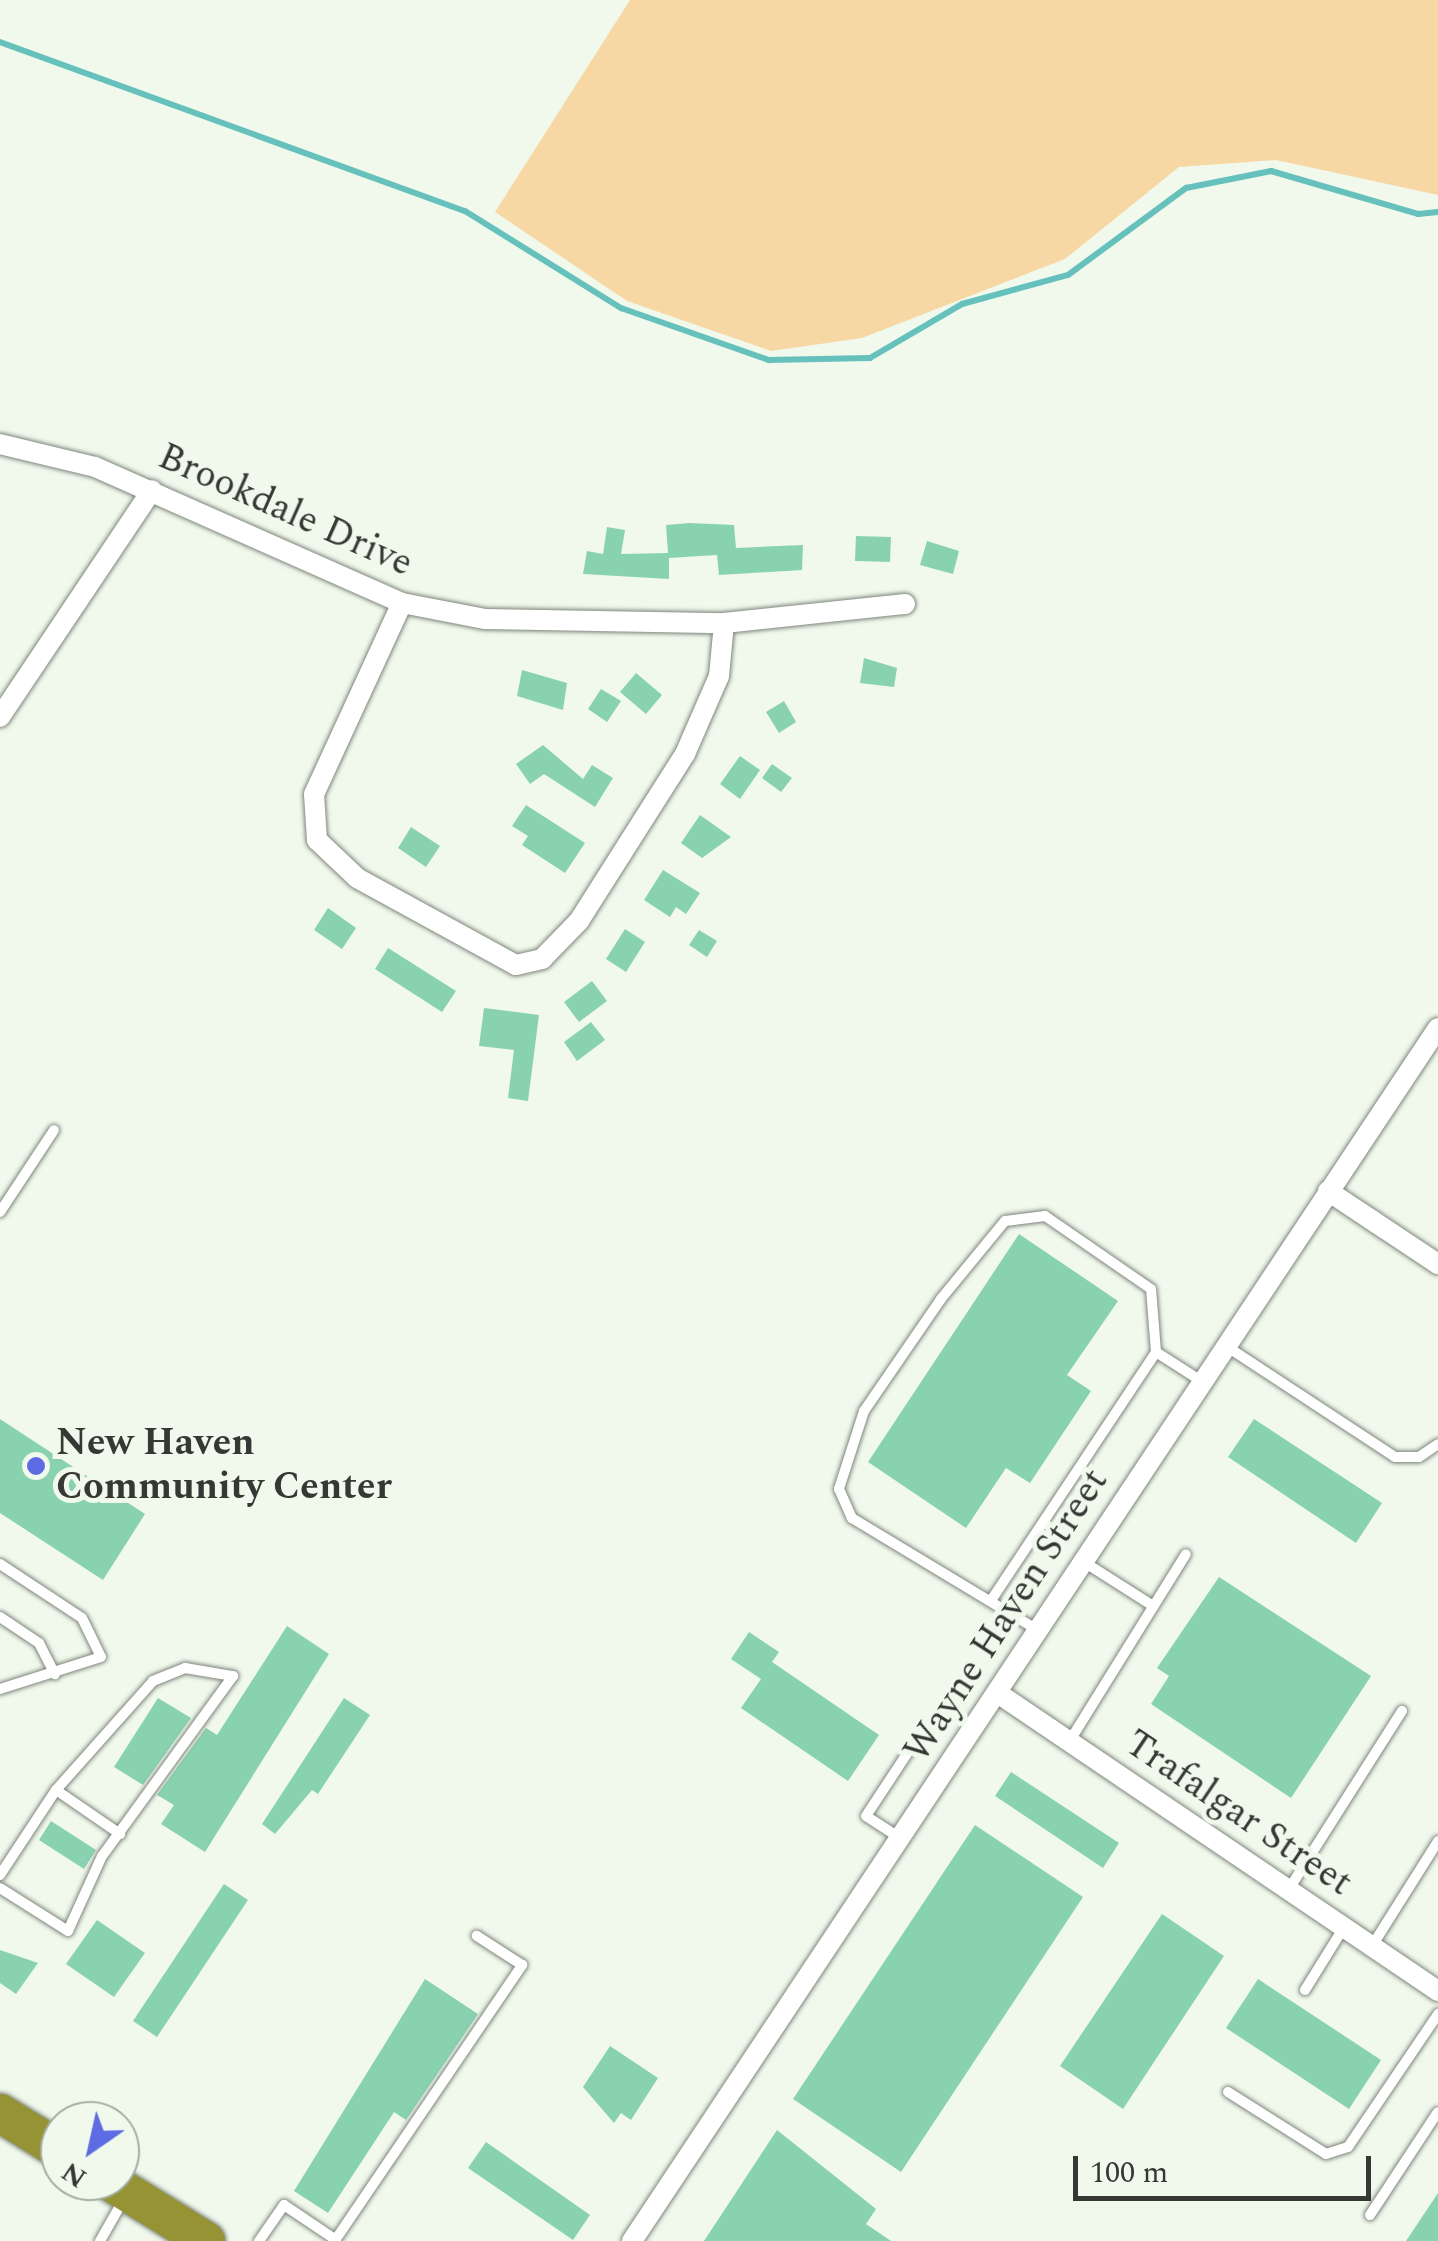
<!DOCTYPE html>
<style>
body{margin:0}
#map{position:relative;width:1438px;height:2241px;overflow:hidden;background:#f1f9ed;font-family:Spectral,serif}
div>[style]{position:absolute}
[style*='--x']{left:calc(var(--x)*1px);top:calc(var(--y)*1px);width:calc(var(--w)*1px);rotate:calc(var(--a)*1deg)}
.green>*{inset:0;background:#f7d8a4}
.stream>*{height:6px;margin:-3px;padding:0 3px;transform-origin:3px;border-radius:3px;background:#66c1bd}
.building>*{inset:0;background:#89d2b0}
.roads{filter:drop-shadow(0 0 2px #7f867c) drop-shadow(0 0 2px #7f867c)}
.lane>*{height:10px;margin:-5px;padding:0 5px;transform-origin:5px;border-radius:5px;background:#fff}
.street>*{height:20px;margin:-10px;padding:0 10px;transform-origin:10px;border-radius:10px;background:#fff}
.highway>*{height:38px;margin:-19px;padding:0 19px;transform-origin:19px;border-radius:19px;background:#959333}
.dots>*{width:28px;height:28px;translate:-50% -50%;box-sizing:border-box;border:5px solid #f1f9ed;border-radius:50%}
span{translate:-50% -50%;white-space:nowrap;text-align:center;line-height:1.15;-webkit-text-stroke:10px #f1f9ed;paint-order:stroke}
.street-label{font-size:38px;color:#353833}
.poi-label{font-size:38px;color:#353833;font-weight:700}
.left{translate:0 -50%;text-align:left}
.north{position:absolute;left:40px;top:2101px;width:100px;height:100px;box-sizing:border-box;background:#f1f9ed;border:2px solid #a6aca3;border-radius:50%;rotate:214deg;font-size:28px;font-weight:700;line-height:40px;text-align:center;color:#353833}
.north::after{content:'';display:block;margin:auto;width:35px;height:45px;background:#5e6ce3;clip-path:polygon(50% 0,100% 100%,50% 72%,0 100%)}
.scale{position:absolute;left:1073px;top:2156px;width:298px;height:45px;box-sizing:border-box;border:5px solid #353833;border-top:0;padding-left:12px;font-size:30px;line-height:35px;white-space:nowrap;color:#353833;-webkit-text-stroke:8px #f1f9ed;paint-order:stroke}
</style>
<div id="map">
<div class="green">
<div style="clip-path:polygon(630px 0,1438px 0,1438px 195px,1276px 160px,1179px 167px,1065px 259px,862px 338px,771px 351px,627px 301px,495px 212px)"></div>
</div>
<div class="stream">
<div style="--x:0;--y:42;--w:495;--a:20"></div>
<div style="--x:465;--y:211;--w:184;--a:31.9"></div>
<div style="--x:621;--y:308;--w:157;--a:19.4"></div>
<div style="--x:769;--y:360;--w:101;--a:-1.1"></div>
<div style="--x:870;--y:358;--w:107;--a:-30.4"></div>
<div style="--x:962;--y:304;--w:110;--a:-15.3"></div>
<div style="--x:1068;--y:275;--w:147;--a:-36.4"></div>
<div style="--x:1186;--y:188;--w:87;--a:-11.3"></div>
<div style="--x:1271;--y:171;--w:153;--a:16.3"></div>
<div style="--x:1418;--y:214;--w:20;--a:-6"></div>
</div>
<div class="building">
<div style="clip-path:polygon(689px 523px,734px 525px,736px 548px,803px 545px,802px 570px,719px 575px,717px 555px,669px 558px,669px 579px,583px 574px,587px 551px,603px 554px,607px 527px,625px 530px,621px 554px,668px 553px,666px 525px)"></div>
<div style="clip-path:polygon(856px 536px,891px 537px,890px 562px,855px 561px)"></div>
<div style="clip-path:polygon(927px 541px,959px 551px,953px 574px,920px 565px)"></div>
<div style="clip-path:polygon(864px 658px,897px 668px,894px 687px,860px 683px)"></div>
<div style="clip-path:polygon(522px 670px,567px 683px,563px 710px,517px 696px)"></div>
<div style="clip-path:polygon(636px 673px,662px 695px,646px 714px,620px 692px)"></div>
<div style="clip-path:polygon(601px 689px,621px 701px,607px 722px,588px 709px)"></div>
<div style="clip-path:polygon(784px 701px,796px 722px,779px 733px,766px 712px)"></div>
<div style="clip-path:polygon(543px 745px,583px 779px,592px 765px,613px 778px,595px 807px,544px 774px,530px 784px,516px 764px)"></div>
<div style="clip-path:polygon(740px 756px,760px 770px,740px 799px,720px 784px)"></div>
<div style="clip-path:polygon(772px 764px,792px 778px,781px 792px,762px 778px)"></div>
<div style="clip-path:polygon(526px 805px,585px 843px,565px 873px,522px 845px,528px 836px,512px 826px)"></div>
<div style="clip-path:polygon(700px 815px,731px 837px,702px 858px,681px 843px)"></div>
<div style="clip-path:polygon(411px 827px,440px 846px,426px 867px,398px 848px)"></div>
<div style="clip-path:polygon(663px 870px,700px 893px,686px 914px,676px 907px,670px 917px,644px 900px)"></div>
<div style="clip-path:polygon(328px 908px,356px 928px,342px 949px,314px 930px)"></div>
<div style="clip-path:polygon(625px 929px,645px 942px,626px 972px,606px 959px)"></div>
<div style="clip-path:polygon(699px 930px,717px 941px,707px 957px,689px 945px)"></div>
<div style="clip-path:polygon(388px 948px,456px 991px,442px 1012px,375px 969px)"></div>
<div style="clip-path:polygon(592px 981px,607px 1001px,579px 1022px,564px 1002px)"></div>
<div style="clip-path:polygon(484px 1008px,539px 1015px,528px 1101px,508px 1098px,514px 1050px,479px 1046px)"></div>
<div style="clip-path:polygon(591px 1022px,605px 1040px,577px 1061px,564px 1042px)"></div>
<div style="clip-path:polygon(1019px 1234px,1118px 1301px,1067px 1375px,1091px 1391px,1030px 1483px,1006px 1468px,966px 1528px,868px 1462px)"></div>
<div style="clip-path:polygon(0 1419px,145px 1514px,103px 1580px,0 1513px)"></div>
<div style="clip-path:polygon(1254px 1419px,1382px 1503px,1356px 1543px,1228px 1457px)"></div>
<div style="clip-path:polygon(1219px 1577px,1371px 1676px,1291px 1798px,1151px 1704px,1169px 1676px,1157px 1668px)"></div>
<div style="clip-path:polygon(287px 1626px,329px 1654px,205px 1852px,161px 1824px,174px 1805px,157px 1795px,206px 1728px,217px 1735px)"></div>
<div style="clip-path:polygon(749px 1632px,779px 1652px,772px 1662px,879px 1735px,848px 1781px,741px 1708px,761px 1679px,731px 1659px)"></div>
<div style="clip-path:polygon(158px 1698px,191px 1718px,143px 1785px,114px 1767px)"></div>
<div style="clip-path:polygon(344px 1698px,370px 1715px,318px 1794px,312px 1790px,275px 1834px,262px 1824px)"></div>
<div style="clip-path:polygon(1011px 1772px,1119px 1843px,1103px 1868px,995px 1796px)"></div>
<div style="clip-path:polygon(51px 1821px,96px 1850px,84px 1869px,39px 1840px)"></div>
<div style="clip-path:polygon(975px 1825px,1083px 1897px,901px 2172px,793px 2099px)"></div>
<div style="clip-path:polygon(224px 1884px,248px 1900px,157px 2037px,133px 2021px)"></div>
<div style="clip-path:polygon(1162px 1914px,1224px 1956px,1123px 2109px,1060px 2066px)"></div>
<div style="clip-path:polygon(97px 1920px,145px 1953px,114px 1997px,66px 1964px)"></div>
<div style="clip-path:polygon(0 1950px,38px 1963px,16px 1994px,0 1983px)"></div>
<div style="clip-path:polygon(425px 1979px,478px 2014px,406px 2120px,394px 2112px,328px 2213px,294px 2191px)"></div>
<div style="clip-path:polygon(1258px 1979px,1381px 2060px,1349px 2109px,1226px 2028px)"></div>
<div style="clip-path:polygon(610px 2046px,658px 2078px,631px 2120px,621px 2113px,614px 2123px,583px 2087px)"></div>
<div style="clip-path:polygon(777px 2130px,876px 2209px,866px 2224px,891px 2241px,704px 2241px)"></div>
<div style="clip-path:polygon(486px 2142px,590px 2215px,573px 2240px,468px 2168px)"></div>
<div style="clip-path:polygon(1438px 2193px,1438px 2241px,1406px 2241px)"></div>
</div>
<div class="roads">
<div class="lane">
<div style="--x:0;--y:1212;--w:98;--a:-56.6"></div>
<div style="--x:1226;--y:1346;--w:202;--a:33.3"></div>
<div style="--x:1395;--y:1457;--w:24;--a:0"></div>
<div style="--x:1419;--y:1457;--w:23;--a:-34"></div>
<div style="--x:1156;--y:1352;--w:56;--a:32.6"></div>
<div style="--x:1084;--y:1562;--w:82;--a:32.5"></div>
<div style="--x:0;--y:1564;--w:98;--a:33.4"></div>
<div style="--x:82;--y:1618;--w:43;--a:64"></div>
<div style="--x:101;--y:1657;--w:106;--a:162.4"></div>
<div style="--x:992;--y:1599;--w:296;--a:-56.4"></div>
<div style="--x:1156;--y:1352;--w:63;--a:-94.5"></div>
<div style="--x:1151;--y:1289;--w:129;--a:-145.4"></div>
<div style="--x:1045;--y:1216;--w:40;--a:172.9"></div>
<div style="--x:1005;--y:1221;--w:101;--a:129.4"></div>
<div style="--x:941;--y:1299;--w:136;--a:124.5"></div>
<div style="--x:864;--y:1411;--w:82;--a:107.8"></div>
<div style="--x:839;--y:1489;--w:32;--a:66"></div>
<div style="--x:852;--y:1518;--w:218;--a:31.1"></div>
<div style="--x:0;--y:1617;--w:47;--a:33.7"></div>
<div style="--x:39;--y:1643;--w:35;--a:63"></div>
<div style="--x:1069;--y:1742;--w:221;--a:-58.1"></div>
<div style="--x:56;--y:1790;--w:78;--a:34.5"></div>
<div style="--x:900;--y:1838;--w:40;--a:-147.1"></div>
<div style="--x:866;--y:1816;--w:77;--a:-56.7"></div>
<div style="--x:0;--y:1875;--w:102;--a:-56.6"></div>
<div style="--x:56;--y:1790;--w:146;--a:-48.3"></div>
<div style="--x:153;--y:1681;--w:35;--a:-22"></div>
<div style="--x:185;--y:1668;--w:49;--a:9.5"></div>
<div style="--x:233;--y:1676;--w:223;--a:126"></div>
<div style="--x:102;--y:1856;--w:82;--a:114.4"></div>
<div style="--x:68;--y:1931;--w:80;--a:-147.7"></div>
<div style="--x:1289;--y:1889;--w:211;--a:-57.6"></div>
<div style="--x:1372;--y:1946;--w:124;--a:-57.8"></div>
<div style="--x:1305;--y:1990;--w:74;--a:-58.2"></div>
<div style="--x:1228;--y:2092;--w:116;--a:32.3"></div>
<div style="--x:1326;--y:2154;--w:23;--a:-18"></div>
<div style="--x:1348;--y:2147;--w:161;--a:-55.9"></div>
<div style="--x:1370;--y:2215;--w:123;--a:-56.6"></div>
<div style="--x:338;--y:2236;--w:328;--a:-55.8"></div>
<div style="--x:522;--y:1965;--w:54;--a:-147.2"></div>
<div style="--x:100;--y:2241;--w:48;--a:-60.3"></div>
<div style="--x:259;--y:2241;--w:44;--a:-55.2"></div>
<div style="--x:284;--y:2205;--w:63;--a:33.9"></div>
</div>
<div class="street">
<div style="--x:0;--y:444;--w:98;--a:13.6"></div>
<div style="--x:95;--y:467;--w:336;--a:23.9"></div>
<div style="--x:402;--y:603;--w:85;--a:10.9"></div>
<div style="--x:485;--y:619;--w:239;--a:1"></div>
<div style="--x:724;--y:623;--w:182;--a:-6"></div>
<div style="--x:402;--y:603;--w:210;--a:114.7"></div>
<div style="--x:314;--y:794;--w:46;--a:86.3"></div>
<div style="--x:317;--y:840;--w:55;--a:43.5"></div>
<div style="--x:357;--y:878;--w:181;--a:28.7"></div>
<div style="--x:516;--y:965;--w:27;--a:-13"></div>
<div style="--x:542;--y:959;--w:53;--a:-45.8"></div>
<div style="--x:579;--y:921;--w:198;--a:-57.6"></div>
<div style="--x:685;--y:754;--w:85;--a:-66.4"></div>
<div style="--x:719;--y:676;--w:53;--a:-84.6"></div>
<div style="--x:0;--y:717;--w:273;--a:-56.2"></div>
<div style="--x:1328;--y:1191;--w:132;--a:33.6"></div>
<div style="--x:999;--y:1694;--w:530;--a:34.08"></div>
<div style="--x:632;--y:2241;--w:1456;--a:-56.4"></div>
</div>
<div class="highway">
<div style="--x:0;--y:2113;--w:70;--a:31.7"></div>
<div style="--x:109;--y:2181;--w:114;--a:31.7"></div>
</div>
</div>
<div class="dots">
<div style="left:36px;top:1466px;background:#5e6ce3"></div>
</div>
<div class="street-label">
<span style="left:285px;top:511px;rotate:24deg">Brookdale Drive</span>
<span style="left:1007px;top:1616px;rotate:-57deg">Wayne Haven Street</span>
<span style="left:1238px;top:1814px;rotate:34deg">Trafalgar Street</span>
</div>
<div class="poi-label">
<span class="left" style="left:56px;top:1466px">New Haven<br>Community Center</span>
</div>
<div class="north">N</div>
<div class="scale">100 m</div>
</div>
